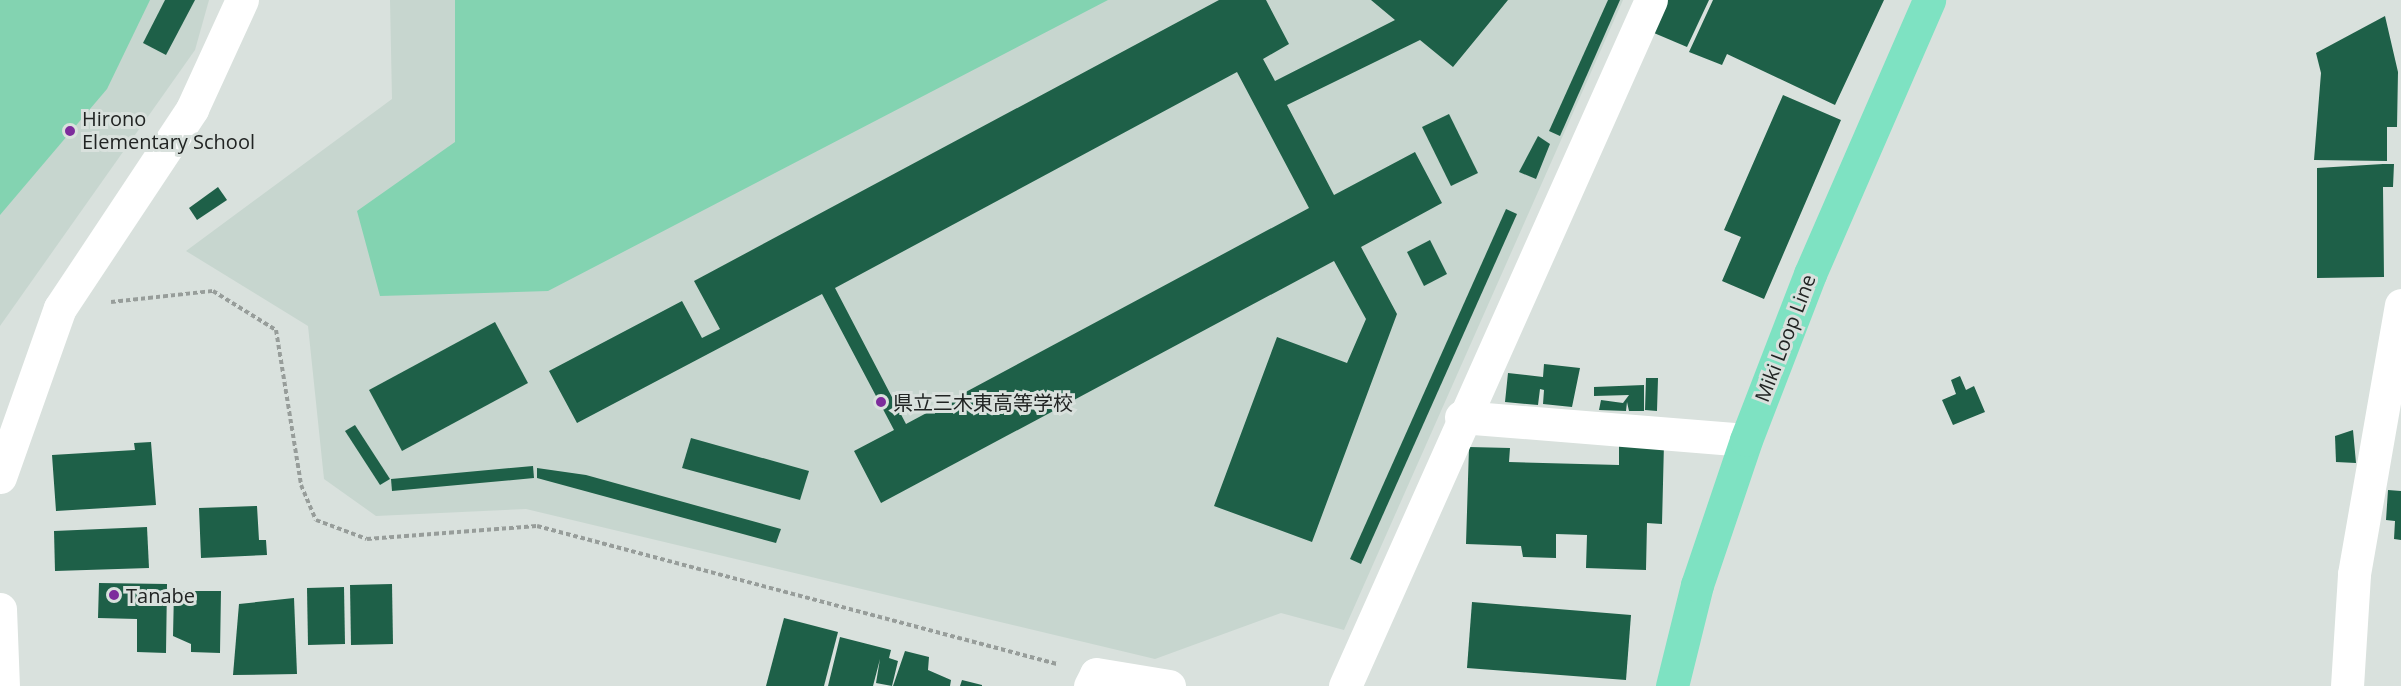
<!DOCTYPE html>
<meta charset="utf-8">
<style>
body{margin:0}
#map{position:relative;width:2401px;height:686px;overflow:hidden;background:#d9e1dd;font-family:"Open Sans","Noto Sans JP",sans-serif}
div>[style]{position:absolute}
[style*='--x']{left:calc(var(--x)*1px);top:calc(var(--y)*1px);width:calc(var(--w)*1px);rotate:calc(var(--a)*1deg)}
.built>*{inset:0;background:#c7d6cf}
.green>*{inset:0;background:#83d3b1}
.building>*{inset:0;background:#1e6048}
.path>*{height:4px;margin-top:-2px;transform-origin:0;background:repeating-linear-gradient(90deg,#979d9a 0 4.5px,transparent 0 7.5px)}
.minor>*{height:33px;margin:-16.5px;padding:0 16.5px;transform-origin:16.5px;border-radius:16.5px;background:#fff}
.major>*{height:33px;margin:-16.5px;padding:0 16.5px;transform-origin:16.5px;border-radius:16.5px;background:#7ee2c2}
.dots>*{width:16px;height:16px;translate:-50% -50%;box-sizing:border-box;border:3px solid #d9e1dd;border-radius:50%}
span{translate:-50% -50%;white-space:nowrap;text-align:center;line-height:1.15;-webkit-text-stroke:6px #d9e1dd;paint-order:stroke}
.poi-label{font-size:20px;color:#212423}
.left{translate:0 -50%;text-align:left}
.street-label{font-size:20px;color:#212423}
</style>
<div id="map">
<div class="built">
<div style="clip-path:polygon(0 0,209px 0,195px 50px,0 326px)"></div>
<div style="clip-path:polygon(390px 0,1623px 0,1344px 630px,1281px 613px,1155px 659px,526px 509px,376px 516px,324px 479px,308px 326px,186px 251px,392px 99px)"></div>
</div>
<div class="green">
<div style="clip-path:polygon(0 0,150px 0,107px 89px,0 215px)"></div>
<div style="clip-path:polygon(455px 0,1108px 0,548px 291px,380px 296px,357px 211px,455px 142px)"></div>
</div>
<div class="building">
<div style="clip-path:polygon(165px 0,195px 0,166px 55px,143px 43px)"></div>
<div style="clip-path:polygon(evenodd,1219px 0,1266px 0,1289px 44px,1263px 59px,1275px 81px,1395px 20px,1371px 0,1508px 0,1453px 67px,1420px 40px,1287px 105px,1334px 195px,1415px 152px,1442px 203px,1361px 247px,1397px 314px,1312px 542px,1214px 506px,1277px 337px,1347px 363px,1366px 319px,1334px 261px,881px 503px,854px 451px,894px 430px,822px 294px,577px 423px,549px 371px,682px 301px,702px 338px,720px 329px,694px 281px,1219px 0,1237px 72px,1309px 208px,906px 424px,835px 288px,1237px 72px)"></div>
<div style="clip-path:polygon(1608px 0,1620px 0,1560px 136px,1549px 131px)"></div>
<div style="clip-path:polygon(1665px 0,1709px 0,1687px 47px,1654px 33px)"></div>
<div style="clip-path:polygon(1713px 0,1884px 0,1835px 105px,1727px 54px,1722px 65px,1689px 52px)"></div>
<div style="clip-path:polygon(2385px 16px,2398px 72px,2397px 127px,2387px 127px,2387px 161px,2314px 160px,2321px 73px,2316px 53px)"></div>
<div style="clip-path:polygon(1783px 95px,1841px 120px,1764px 299px,1722px 281px,1741px 237px,1724px 230px)"></div>
<div style="clip-path:polygon(1449px 114px,1478px 173px,1451px 186px,1422px 127px)"></div>
<div style="clip-path:polygon(1538px 136px,1550px 144px,1536px 179px,1519px 172px)"></div>
<div style="clip-path:polygon(2383px 164px,2394px 164px,2393px 187px,2383px 187px,2384px 277px,2317px 278px,2317px 168px)"></div>
<div style="clip-path:polygon(218px 187px,227px 200px,197px 220px,189px 208px)"></div>
<div style="clip-path:polygon(1506px 209px,1517px 214px,1361px 564px,1350px 559px)"></div>
<div style="clip-path:polygon(1430px 240px,1447px 274px,1424px 286px,1407px 252px)"></div>
<div style="clip-path:polygon(495px 322px,528px 383px,402px 451px,369px 390px)"></div>
<div style="clip-path:polygon(1544px 364px,1580px 368px,1572px 407px,1543px 404px,1544px 390px,1540px 389px,1538px 405px,1505px 402px,1508px 373px,1543px 377px)"></div>
<div style="clip-path:polygon(1960px 376px,1966px 390px,1974px 386px,1985px 412px,1953px 425px,1942px 400px,1956px 394px,1951px 380px)"></div>
<div style="clip-path:polygon(1646px 378px,1658px 378px,1657px 411px,1645px 410px)"></div>
<div style="clip-path:polygon(1644px 385px,1644px 411px,1629px 411px,1627px 402px,1626px 411px,1599px 410px,1601px 400px,1623px 403px,1629px 395px,1594px 396px,1594px 387px)"></div>
<div style="clip-path:polygon(355px 425px,390px 479px,380px 485px,345px 431px)"></div>
<div style="clip-path:polygon(2353px 430px,2356px 463px,2336px 462px,2335px 436px)"></div>
<div style="clip-path:polygon(691px 438px,809px 471px,800px 500px,682px 468px)"></div>
<div style="clip-path:polygon(151px 442px,156px 505px,56px 511px,52px 455px,135px 450px,134px 443px)"></div>
<div style="clip-path:polygon(1619px 442px,1664px 443px,1662px 524px,1647px 523px,1646px 570px,1586px 568px,1587px 535px,1556px 534px,1556px 558px,1523px 557px,1521px 546px,1466px 544px,1469px 447px,1510px 448px,1509px 462px,1619px 465px)"></div>
<div style="clip-path:polygon(533px 466px,534px 478px,392px 491px,391px 479px)"></div>
<div style="clip-path:polygon(537px 468px,586px 475px,781px 529px,776px 543px,537px 478px)"></div>
<div style="clip-path:polygon(2388px 490px,2401px 491px,2401px 540px,2394px 539px,2395px 521px,2386px 520px)"></div>
<div style="clip-path:polygon(257px 506px,259px 540px,266px 540px,267px 555px,201px 558px,199px 508px)"></div>
<div style="clip-path:polygon(147px 527px,149px 568px,55px 571px,54px 531px)"></div>
<div style="clip-path:polygon(99px 583px,167px 584px,166px 653px,137px 652px,137px 619px,98px 618px)"></div>
<div style="clip-path:polygon(392px 584px,393px 644px,351px 645px,350px 585px)"></div>
<div style="clip-path:polygon(344px 587px,345px 644px,308px 645px,307px 588px)"></div>
<div style="clip-path:polygon(174px 591px,221px 591px,220px 653px,191px 652px,191px 644px,173px 636px)"></div>
<div style="clip-path:polygon(294px 598px,297px 674px,233px 675px,239px 604px)"></div>
<div style="clip-path:polygon(1472px 602px,1631px 615px,1626px 680px,1467px 668px)"></div>
<div style="clip-path:polygon(784px 618px,838px 632px,824px 686px,766px 686px)"></div>
<div style="clip-path:polygon(840px 637px,891px 650px,889px 658px,898px 661px,892px 686px,876px 683px,880px 659px,873px 686px,828px 686px)"></div>
<div style="clip-path:polygon(905px 651px,929px 657px,928px 670px,951px 680px,950px 686px,893px 686px)"></div>
<div style="clip-path:polygon(962px 680px,982px 685px,982px 686px,960px 686px)"></div>
</div>
<div class="path">
<div style="--x:111;--y:302;--w:103;--a:-6.2"></div>
<div style="--x:213;--y:291;--w:74;--a:31.8"></div>
<div style="--x:276;--y:330;--w:157;--a:80.8"></div>
<div style="--x:301;--y:485;--w:38;--a:67"></div>
<div style="--x:316;--y:520;--w:54;--a:20.4"></div>
<div style="--x:367;--y:539;--w:170;--a:-4.4"></div>
<div style="--x:537;--y:526;--w:538;--a:14.86"></div>
</div>
<div class="minor">
<div style="--x:1461;--y:417;--w:286;--a:4.6"></div>
<div style="--x:0;--y:477;--w:179;--a:-70.5"></div>
<div style="--x:60;--y:308;--w:239;--a:-56.4"></div>
<div style="--x:192;--y:109;--w:120;--a:-65.4"></div>
<div style="--x:0;--y:609;--w:77;--a:87.8"></div>
<div style="--x:1090;--y:686;--w:13;--a:-63"></div>
<div style="--x:1096;--y:674;--w:74;--a:9.3"></div>
<div style="--x:1345;--y:686;--w:751;--a:-65.96"></div>
<div style="--x:2347;--y:686;--w:112;--a:-86.4"></div>
<div style="--x:2354;--y:574;--w:273;--a:-80.1"></div>
</div>
<div class="major">
<div style="--x:1672;--y:686;--w:104;--a:-76.1"></div>
<div style="--x:1697;--y:585;--w:153;--a:-71.3"></div>
<div style="--x:1746;--y:440;--w:178;--a:-68.9"></div>
<div style="--x:1810;--y:274;--w:299;--a:-66.5"></div>
</div>
<div class="dots">
<div style="left:70px;top:131px;background:#7d2c9c"></div>
<div style="left:881px;top:402px;background:#7d2c9c"></div>
<div style="left:114px;top:595px;background:#7d2c9c"></div>
</div>
<div class="poi-label">
<span class="left" style="left:82px;top:130px">Hirono<br>Elementary School</span>
<span class="left" style="left:893px;top:402px">県立三木東高等学校</span>
<span class="left" style="left:126px;top:595px">Tanabe</span>
</div>
<div class="street-label">
<span style="left:1785px;top:338px;rotate:-69deg">Miki Loop Line</span>
</div>
</div>
